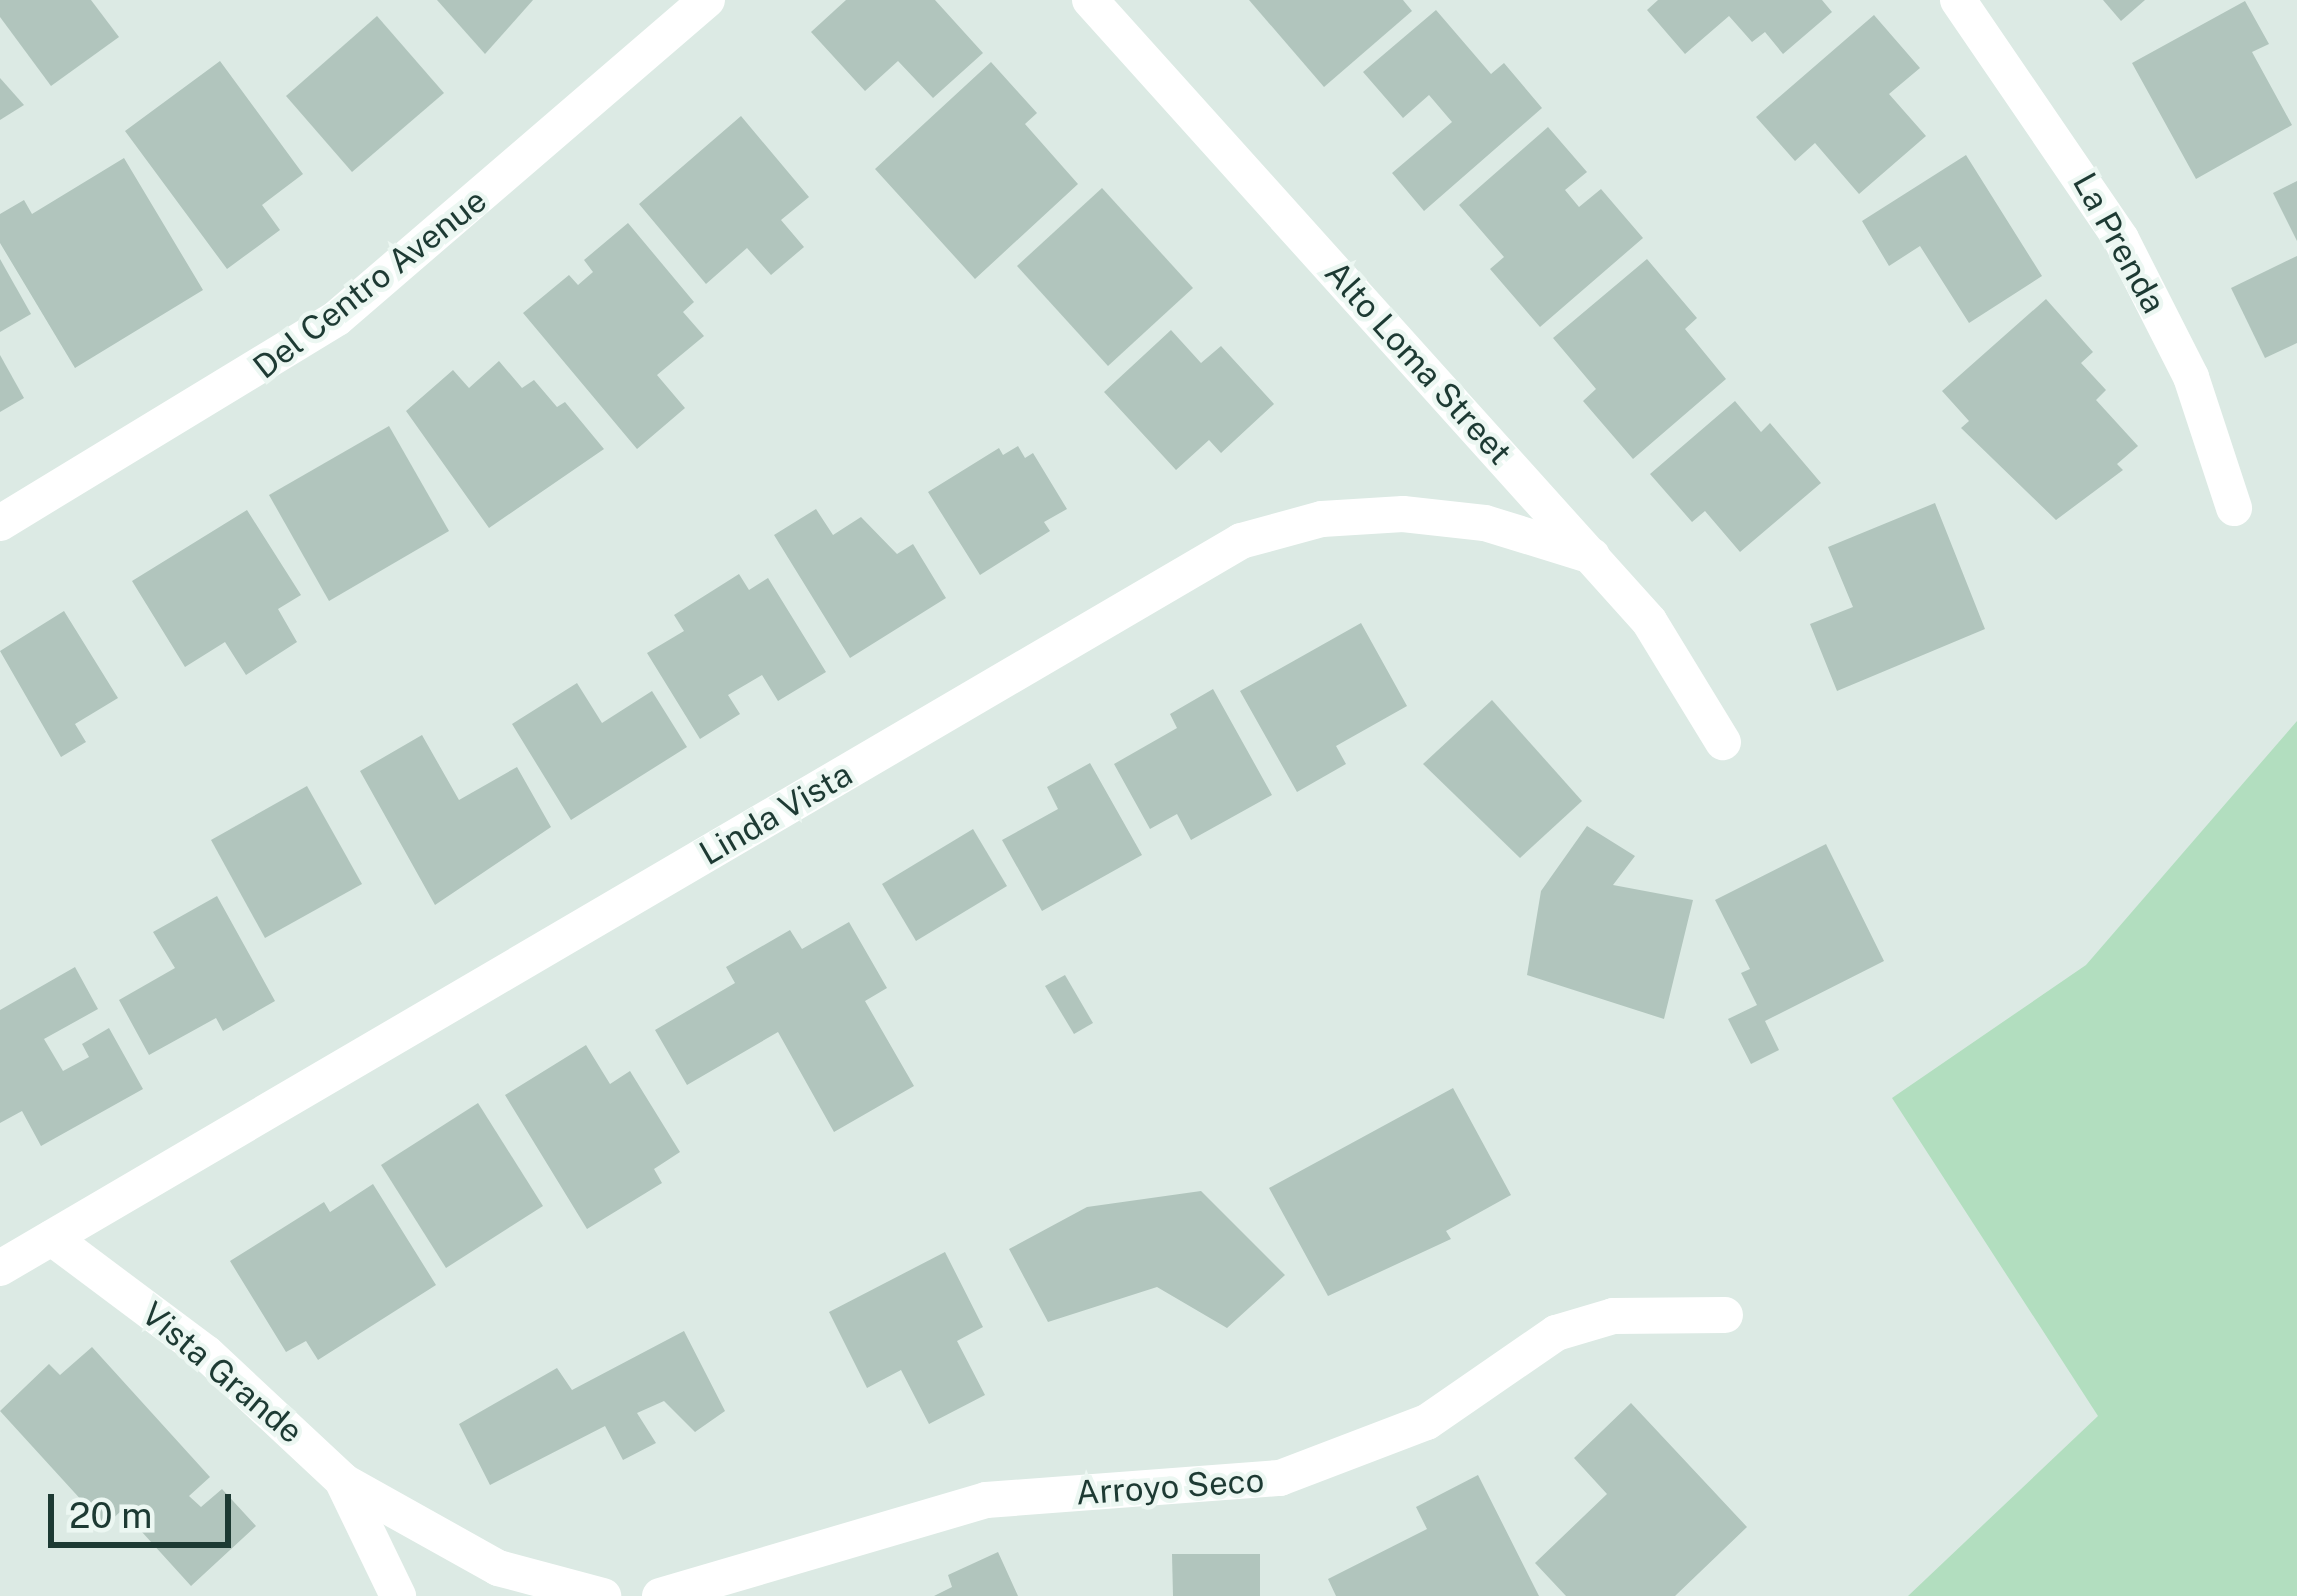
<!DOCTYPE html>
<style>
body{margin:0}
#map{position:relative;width:2297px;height:1596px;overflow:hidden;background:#dceae4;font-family:"Public Sans",sans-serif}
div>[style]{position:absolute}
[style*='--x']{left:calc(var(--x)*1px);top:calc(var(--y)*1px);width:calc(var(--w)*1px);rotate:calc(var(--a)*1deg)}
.green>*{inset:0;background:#b2debf}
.building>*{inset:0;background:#b1c5bd}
.street>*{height:36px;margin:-18px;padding:0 18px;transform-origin:18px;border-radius:18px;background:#fff}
span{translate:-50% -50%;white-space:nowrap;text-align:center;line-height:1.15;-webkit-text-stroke:9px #ecf7f2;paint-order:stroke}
.street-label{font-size:33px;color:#1d3a33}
.scale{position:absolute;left:48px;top:1494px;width:183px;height:54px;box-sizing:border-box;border:6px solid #1d3a33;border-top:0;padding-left:15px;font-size:36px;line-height:42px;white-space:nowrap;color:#1d3a33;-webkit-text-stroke:9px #ecf7f2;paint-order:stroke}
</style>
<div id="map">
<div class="green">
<div style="clip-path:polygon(2297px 721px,2297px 1596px,1908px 1596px,2098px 1416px,1892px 1098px,2086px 965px)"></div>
</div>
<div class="building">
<div style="clip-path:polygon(0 0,91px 0,119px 37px,51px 86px,0 17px)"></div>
<div style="clip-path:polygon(437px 0,533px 0,485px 54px)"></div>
<div style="clip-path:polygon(846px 0,935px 0,983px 53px,933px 98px,898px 61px,865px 91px,811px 32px)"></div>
<div style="clip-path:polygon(1249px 0,1403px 0,1412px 11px,1324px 87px)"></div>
<div style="clip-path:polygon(1658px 0,1822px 0,1832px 12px,1783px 54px,1765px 32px,1752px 42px,1729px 16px,1685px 54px,1647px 10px)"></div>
<div style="clip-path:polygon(2103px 0,2145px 0,2121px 21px)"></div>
<div style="clip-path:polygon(2245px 1px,2269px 44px,2252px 52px,2292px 125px,2196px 179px,2132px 63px)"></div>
<div style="clip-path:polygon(1436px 10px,1491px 74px,1504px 63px,1542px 108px,1424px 211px,1392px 173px,1452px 122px,1429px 95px,1403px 118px,1363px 72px)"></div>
<div style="clip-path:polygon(1874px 15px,1920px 68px,1889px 94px,1926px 136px,1859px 194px,1815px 143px,1795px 161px,1756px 117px)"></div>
<div style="clip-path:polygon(377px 16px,444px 93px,352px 172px,286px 96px)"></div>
<div style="clip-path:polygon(220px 61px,303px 174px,262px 205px,280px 230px,227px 269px,125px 131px)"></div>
<div style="clip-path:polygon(991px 62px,1037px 113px,1025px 124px,1078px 184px,975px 279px,875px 169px)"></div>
<div style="clip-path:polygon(0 78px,24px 105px,0 120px)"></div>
<div style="clip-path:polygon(741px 116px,809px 197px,781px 220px,804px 247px,771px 275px,747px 248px,706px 284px,639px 204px)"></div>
<div style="clip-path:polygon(1548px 127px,1587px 172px,1565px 190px,1579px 207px,1601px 189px,1643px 238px,1540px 327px,1490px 269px,1504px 257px,1459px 205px)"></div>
<div style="clip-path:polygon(1966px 155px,2042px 276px,1969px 323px,1920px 246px,1889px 266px,1862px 221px)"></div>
<div style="clip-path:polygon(124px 158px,203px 290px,75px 368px,0 243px,0 214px,24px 200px,32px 214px)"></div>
<div style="clip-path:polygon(2297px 181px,2297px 241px,2273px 193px)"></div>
<div style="clip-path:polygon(1102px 188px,1193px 288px,1108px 366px,1017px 266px)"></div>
<div style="clip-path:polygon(628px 223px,694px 302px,683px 312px,704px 336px,657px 375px,685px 408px,637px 449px,523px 313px,569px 275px,578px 285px,593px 272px,584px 260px)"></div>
<div style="clip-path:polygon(2297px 256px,2297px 343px,2265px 358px,2231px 288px)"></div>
<div style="clip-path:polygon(0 259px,31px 314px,0 332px)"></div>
<div style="clip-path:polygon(1647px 259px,1697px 318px,1685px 329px,1726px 379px,1633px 459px,1583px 401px,1596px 389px,1553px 338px)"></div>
<div style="clip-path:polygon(2046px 299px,2093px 352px,2081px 363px,2106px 390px,2096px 400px,2138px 446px,2117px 464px,2123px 470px,2056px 520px,1961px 428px,1969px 421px,1942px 391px)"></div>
<div style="clip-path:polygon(1171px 330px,1201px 363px,1221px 346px,1274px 404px,1221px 453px,1209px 440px,1176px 470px,1104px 392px)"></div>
<div style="clip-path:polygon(0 355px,24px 398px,0 412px)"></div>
<div style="clip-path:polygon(499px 361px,522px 388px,534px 380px,557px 407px,565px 402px,604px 449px,489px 528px,406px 411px,453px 370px,469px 388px)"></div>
<div style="clip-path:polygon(1735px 401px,1761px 432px,1770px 423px,1821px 483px,1740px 552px,1705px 511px,1692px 522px,1650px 474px)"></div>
<div style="clip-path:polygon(389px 426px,449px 531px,329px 601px,269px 495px)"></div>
<div style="clip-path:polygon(1018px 446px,1025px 458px,1033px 453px,1067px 509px,1044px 522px,1050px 531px,980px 575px,928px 492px,999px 448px,1003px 455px)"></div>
<div style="clip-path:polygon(1935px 503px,1985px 629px,1837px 691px,1810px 624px,1853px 607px,1828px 547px)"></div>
<div style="clip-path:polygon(816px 509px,833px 535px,861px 517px,897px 554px,913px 544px,946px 598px,850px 658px,774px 535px)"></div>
<div style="clip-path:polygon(247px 510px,301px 595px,278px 609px,297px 642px,246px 675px,225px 642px,185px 667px,132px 581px)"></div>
<div style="clip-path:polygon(739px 574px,749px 590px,768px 578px,826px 672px,778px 701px,762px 675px,728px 695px,740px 714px,700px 739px,647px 653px,684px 631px,674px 615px)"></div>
<div style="clip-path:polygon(64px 611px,118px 698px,75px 724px,86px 742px,61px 757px,0 651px)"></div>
<div style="clip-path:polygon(1361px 623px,1407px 706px,1336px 746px,1346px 764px,1297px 792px,1240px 691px)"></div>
<div style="clip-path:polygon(577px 683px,602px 723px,652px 691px,687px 747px,571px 820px,512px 724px)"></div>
<div style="clip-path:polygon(1213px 689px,1272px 795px,1191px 840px,1177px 814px,1150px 829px,1114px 764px,1177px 728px,1170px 714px)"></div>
<div style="clip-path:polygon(1492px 700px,1582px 801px,1520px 858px,1423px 764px)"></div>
<div style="clip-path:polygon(422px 735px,459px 800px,517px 767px,551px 827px,435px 905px,360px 771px)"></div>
<div style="clip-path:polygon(1090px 763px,1142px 855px,1042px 911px,1002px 840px,1058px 809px,1047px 787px)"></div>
<div style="clip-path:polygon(307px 786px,362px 884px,265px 938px,211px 840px)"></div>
<div style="clip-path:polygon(1587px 826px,1635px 856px,1613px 885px,1693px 900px,1664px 1019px,1527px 975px,1541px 891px)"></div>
<div style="clip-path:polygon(973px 829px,1007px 886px,916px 941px,882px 884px)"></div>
<div style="clip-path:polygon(1826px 844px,1884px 961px,1765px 1021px,1779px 1050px,1751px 1064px,1728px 1019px,1757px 1005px,1741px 973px,1750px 969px,1715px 900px)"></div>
<div style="clip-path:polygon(217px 896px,275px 1001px,223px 1031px,216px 1018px,149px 1055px,119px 1000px,175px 968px,153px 932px)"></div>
<div style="clip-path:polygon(849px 922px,887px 988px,865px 1001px,914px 1086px,834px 1132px,778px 1032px,687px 1085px,655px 1030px,735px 983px,726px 967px,790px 930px,802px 949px)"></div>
<div style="clip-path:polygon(75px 967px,98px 1009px,44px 1039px,63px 1071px,89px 1057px,82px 1044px,109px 1028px,143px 1089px,41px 1146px,22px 1111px,0 1123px,0 1010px)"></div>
<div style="clip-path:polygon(1065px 975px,1093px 1023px,1074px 1034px,1045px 986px)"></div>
<div style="clip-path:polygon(586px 1045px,610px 1084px,630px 1071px,680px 1152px,654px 1169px,662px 1183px,587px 1229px,505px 1095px)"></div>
<div style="clip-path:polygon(1453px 1088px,1511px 1195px,1446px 1231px,1451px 1239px,1328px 1296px,1269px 1188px)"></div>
<div style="clip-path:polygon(478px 1103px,543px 1206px,446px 1268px,381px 1165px)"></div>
<div style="clip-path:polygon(373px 1184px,436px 1285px,318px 1360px,306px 1341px,286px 1352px,230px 1261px,324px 1202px,330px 1212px)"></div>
<div style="clip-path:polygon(1201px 1191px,1285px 1275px,1227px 1328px,1157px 1287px,1048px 1322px,1009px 1249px,1087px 1207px)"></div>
<div style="clip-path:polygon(945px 1252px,983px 1327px,957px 1341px,985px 1395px,929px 1424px,901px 1370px,867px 1388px,829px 1312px)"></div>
<div style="clip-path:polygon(684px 1331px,725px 1411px,695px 1432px,664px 1401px,637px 1413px,656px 1443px,623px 1460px,605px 1426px,490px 1485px,459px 1424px,557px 1368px,572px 1390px)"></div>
<div style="clip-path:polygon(92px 1347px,210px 1477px,189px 1496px,201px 1507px,222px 1489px,256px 1526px,191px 1586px,122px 1510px,105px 1526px,0 1411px,49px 1364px,60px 1375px)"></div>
<div style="clip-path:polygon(1631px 1403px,1747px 1527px,1675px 1596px,1566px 1596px,1535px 1563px,1607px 1494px,1574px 1458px)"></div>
<div style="clip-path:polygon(1478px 1475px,1539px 1596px,1336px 1596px,1328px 1579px,1427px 1529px,1416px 1507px)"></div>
<div style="clip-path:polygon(998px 1552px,1018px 1596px,934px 1596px,952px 1587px,948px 1575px)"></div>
<div style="clip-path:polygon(1172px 1554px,1260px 1554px,1260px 1596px,1173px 1596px)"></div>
</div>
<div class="street">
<div style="--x:1090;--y:0;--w:836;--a:48.01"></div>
<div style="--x:1649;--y:621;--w:142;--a:58.6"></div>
<div style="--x:1958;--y:0;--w:289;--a:55.7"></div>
<div style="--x:2121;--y:239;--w:155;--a:63.1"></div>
<div style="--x:2191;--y:377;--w:138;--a:71.8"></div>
<div style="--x:0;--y:523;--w:394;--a:-31.3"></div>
<div style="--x:337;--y:318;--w:488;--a:-40.7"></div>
<div style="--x:52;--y:1238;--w:192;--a:36.8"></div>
<div style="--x:206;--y:1353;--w:186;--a:43"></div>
<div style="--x:342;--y:1480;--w:129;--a:64.2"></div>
<div style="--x:0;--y:1268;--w:1438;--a:-30.36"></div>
<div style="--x:1241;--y:541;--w:84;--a:-15.2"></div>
<div style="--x:1322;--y:519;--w:81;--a:-3.5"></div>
<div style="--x:1403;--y:514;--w:82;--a:6.3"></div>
<div style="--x:1485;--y:523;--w:112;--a:17.1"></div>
<div style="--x:346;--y:1483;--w:174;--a:29.2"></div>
<div style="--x:498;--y:1568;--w:109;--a:14.9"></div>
<div style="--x:660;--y:1596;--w:340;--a:-16.4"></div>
<div style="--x:986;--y:1500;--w:295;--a:-4.3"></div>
<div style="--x:1280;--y:1478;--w:157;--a:-20.9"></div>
<div style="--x:1427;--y:1422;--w:157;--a:-34.6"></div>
<div style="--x:1556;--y:1333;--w:59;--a:-16.6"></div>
<div style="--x:1613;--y:1316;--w:112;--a:-0.5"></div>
</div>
<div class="street-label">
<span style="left:2119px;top:243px;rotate:61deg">La Prenda</span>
<span style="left:370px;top:284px;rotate:-38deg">Del Centro Avenue</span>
<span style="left:1418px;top:363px;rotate:48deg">Alto Loma Street</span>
<span style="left:776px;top:814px;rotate:-30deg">Linda Vista</span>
<span style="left:222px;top:1373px;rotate:40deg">Vista Grande</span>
<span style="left:1170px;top:1487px;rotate:-4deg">Arroyo Seco</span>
</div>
<div class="scale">20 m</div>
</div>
